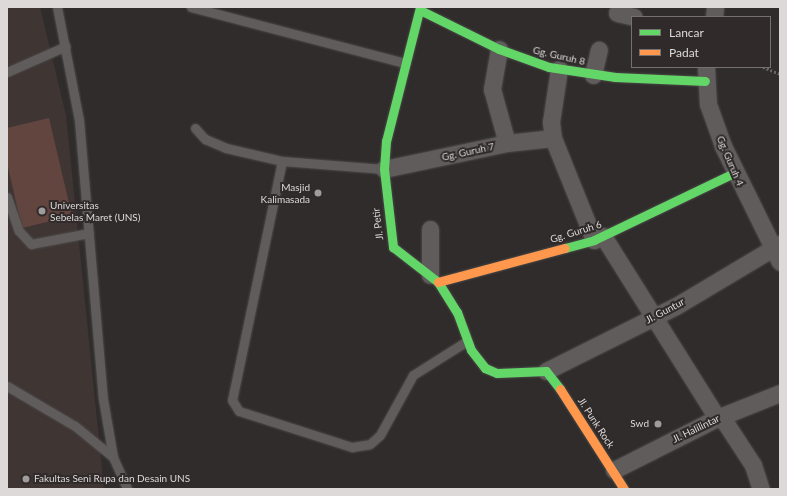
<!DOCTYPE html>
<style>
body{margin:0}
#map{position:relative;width:787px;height:496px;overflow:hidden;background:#2f2c2b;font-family:Lato,sans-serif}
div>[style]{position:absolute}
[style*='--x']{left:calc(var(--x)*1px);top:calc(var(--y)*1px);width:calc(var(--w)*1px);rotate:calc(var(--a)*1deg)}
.built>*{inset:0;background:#3f3533}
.green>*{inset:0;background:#63453f}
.path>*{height:2.5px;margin-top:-1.25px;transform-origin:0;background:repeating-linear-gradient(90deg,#676565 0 2px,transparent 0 4px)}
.roads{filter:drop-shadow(0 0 1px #4a4848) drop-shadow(0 0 1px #4a4848)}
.lane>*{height:9px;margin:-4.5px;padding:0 4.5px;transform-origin:4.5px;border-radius:4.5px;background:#5f5c5b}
.street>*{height:17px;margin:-8.5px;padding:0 8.5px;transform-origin:8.5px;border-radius:8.5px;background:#5f5c5b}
.fast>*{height:9px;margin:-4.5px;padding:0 4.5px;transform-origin:4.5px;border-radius:4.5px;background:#63d668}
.slow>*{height:9px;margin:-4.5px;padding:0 4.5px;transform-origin:4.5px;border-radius:4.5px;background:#ff974d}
.dots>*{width:11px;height:11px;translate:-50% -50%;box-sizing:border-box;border:2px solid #302b2a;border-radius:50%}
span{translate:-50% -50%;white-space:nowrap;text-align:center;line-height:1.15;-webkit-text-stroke:4px #302b2a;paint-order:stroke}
.street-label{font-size:10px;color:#dcd9d8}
.poi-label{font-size:10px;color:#dcd9d8}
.right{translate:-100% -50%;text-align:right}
.left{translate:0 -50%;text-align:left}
.frame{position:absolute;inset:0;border:8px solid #dcd9d8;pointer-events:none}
.legend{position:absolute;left:631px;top:16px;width:140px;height:52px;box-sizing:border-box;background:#302b2a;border:1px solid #757170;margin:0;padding:5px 7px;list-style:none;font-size:12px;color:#dcd9d8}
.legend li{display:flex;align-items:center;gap:8px;height:20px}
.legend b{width:20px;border:1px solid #757170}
</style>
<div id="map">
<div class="built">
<div style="clip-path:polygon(7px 7px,40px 7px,66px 115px,104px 489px,7px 489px)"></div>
</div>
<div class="green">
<div style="clip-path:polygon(49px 118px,72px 216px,22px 228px,7px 163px,7px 128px)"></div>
</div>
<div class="path">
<div style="--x:763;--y:67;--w:18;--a:22"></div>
</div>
<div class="roads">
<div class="lane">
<div style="--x:57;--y:7;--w:115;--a:79"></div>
<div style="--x:79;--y:120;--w:280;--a:85.1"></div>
<div style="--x:103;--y:399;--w:59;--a:80.2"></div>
<div style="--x:113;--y:457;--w:35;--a:66"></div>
<div style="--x:191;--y:7;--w:221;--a:14.7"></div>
<div style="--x:7;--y:72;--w:64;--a:-23.8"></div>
<div style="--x:195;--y:128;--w:15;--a:48"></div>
<div style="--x:205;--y:139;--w:23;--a:23"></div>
<div style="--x:226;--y:148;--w:57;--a:13.1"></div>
<div style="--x:282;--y:161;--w:102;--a:4.5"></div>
<div style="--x:282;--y:161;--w:244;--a:101.8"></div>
<div style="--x:232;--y:400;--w:13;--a:58"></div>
<div style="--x:239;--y:411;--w:119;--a:17.7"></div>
<div style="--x:352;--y:447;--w:18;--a:-9"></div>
<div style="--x:370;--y:444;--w:13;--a:-42"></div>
<div style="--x:380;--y:435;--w:68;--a:-61.2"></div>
<div style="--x:413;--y:375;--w:64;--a:-32.2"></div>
<div style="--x:7;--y:197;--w:36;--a:71"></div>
<div style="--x:19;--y:231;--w:18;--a:47"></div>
<div style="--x:31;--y:244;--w:59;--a:-10.7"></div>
<div style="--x:7;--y:386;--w:79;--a:30.5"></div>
<div style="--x:75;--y:426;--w:49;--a:39.2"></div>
</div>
<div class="street">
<div style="--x:617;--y:13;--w:17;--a:13"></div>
<div style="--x:714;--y:17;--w:10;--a:-84"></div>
<div style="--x:499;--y:49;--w:41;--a:99.9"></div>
<div style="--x:492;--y:89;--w:56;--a:74.5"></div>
<div style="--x:706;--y:67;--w:37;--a:87"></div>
<div style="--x:708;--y:104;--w:45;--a:70.3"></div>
<div style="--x:723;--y:146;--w:129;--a:63.8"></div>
<div style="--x:559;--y:69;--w:54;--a:98.6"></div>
<div style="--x:551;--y:122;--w:16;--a:83"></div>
<div style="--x:553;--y:138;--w:110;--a:68.1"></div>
<div style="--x:593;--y:75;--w:26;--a:-77"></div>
<div style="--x:384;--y:169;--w:126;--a:-11.9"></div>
<div style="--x:507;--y:143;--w:46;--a:-6.2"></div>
<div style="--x:603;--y:236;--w:215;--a:57.9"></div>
<div style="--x:430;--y:275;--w:46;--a:-90"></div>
<div style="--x:546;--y:371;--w:145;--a:-26.6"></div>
<div style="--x:676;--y:306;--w:121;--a:-30.8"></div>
<div style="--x:721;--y:416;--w:59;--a:56.9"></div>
<div style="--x:753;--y:465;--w:25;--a:72"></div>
<div style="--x:614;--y:470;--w:115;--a:-26.8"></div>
<div style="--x:717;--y:418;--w:68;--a:-21.6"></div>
</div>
<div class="fast">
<div style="--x:420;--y:7;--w:138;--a:104.2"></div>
<div style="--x:386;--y:141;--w:28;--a:94"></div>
<div style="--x:384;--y:169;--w:79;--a:83.4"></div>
<div style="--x:393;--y:247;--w:57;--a:37.9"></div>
<div style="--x:438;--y:282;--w:36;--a:58"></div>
<div style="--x:457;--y:312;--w:40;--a:69.8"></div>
<div style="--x:471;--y:350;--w:23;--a:52"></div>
<div style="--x:485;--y:368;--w:13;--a:23"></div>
<div style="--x:497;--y:373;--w:49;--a:-2.3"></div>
<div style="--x:546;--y:371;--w:23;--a:52"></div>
<div style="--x:420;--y:10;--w:88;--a:26.3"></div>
<div style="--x:499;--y:49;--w:53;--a:19.8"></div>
<div style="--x:549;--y:67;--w:67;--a:8.6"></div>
<div style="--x:615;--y:77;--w:90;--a:2.5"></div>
<div style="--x:565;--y:248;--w:30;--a:-15"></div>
<div style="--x:594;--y:240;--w:155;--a:-25.6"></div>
</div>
<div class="slow">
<div style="--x:438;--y:282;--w:131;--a:-15"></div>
<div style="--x:560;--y:389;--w:119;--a:57.4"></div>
</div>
</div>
<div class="dots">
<div style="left:318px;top:193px;background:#9f9c9b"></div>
<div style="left:42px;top:211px;background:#9f9c9b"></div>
<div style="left:658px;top:424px;background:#9f9c9b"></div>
<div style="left:26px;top:479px;background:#9f9c9b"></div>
</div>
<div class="street-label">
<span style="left:559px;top:56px;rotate:13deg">Gg. Guruh 8</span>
<span style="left:468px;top:152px;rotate:-12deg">Gg. Guruh 7</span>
<span style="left:730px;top:161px;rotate:67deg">Gg. Guruh 4</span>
<span style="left:378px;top:224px;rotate:-97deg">Jl. Petir</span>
<span style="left:576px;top:232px;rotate:-17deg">Gg. Guruh 6</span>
<span style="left:665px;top:311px;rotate:-28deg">Jl. Guntur</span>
<span style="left:596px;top:423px;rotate:57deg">Jl. Punk Rock</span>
<span style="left:696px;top:429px;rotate:-26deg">Jl. Halilintar</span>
</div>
<div class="poi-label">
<span class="right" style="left:310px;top:193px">Masjid<br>Kalimasada</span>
<span class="left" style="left:50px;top:211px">Universitas<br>Sebelas Maret (UNS)</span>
<span class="right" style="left:649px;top:424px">Swd</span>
<span class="left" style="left:34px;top:479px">Fakultas Seni Rupa dan Desain UNS</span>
</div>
<div class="frame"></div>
<ul class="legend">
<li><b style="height:5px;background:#63d668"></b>Lancar</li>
<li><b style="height:5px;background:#ff974d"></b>Padat</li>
</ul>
</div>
